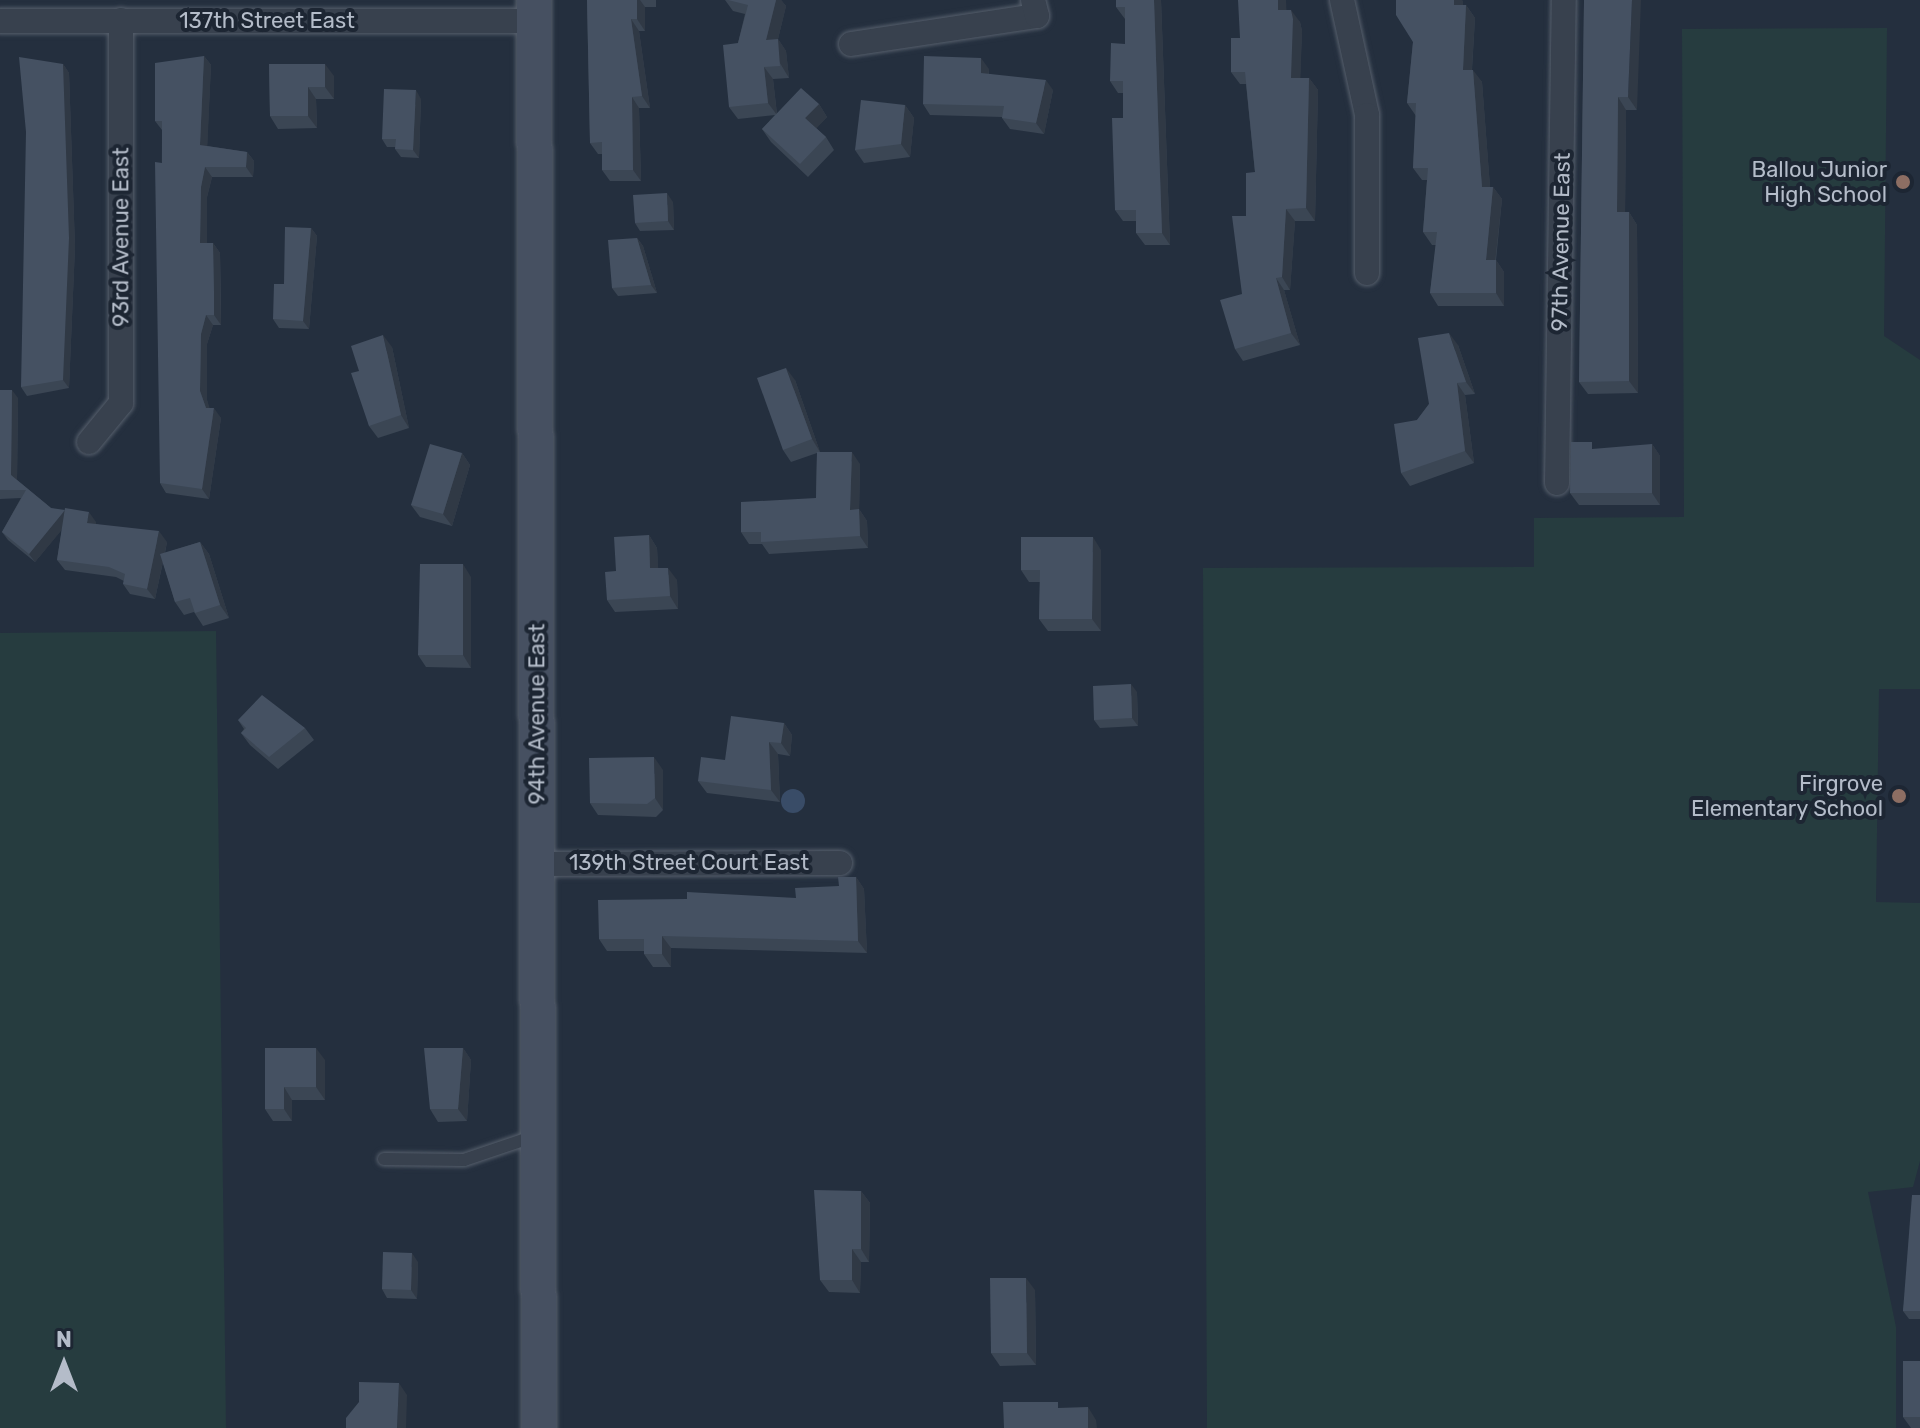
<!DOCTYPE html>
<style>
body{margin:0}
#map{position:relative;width:1920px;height:1428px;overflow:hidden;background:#242f3e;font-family:Rubik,sans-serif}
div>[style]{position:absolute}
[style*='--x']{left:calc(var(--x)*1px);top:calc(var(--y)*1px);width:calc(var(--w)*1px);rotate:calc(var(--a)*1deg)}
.green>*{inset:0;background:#263c3f}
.water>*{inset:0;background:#394c67}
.round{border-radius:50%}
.roads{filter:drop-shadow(0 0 2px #565f6c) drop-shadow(0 0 2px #565f6c)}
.service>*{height:12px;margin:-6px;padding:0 6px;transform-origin:6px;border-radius:6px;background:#38414e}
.minor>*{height:24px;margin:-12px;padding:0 12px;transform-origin:12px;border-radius:12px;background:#38414e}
.secondary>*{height:34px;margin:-17px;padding:0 17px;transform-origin:17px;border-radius:17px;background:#465061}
.wall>*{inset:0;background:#3b4654}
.shaded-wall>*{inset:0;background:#303945}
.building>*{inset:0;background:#455162}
.dots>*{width:22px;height:22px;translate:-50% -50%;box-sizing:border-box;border:4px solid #1d2633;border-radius:50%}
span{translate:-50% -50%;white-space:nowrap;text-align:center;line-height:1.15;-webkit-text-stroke:8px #1d2633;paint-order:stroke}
.street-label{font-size:22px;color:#b4bcc9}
.poi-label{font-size:22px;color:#b4bcc9}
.right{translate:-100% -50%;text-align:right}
.north{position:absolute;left:24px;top:1324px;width:80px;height:80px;-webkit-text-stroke:6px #1d2633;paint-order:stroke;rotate:0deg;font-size:22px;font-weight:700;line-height:32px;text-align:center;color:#b4bcc9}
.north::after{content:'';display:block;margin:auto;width:28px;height:36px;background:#b4bcc9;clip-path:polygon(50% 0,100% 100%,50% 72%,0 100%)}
</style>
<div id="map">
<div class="green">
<div style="clip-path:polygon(1887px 28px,1884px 336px,1920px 360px,1920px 689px,1879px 689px,1876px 902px,1920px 903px,1920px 1161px,1913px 1187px,1868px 1192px,1896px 1327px,1896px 1428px,1207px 1428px,1203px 568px,1534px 567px,1534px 518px,1684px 517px,1682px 29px)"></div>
<div style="clip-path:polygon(216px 631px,226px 1428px,0 1428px,0 633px)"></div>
</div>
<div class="water">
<div class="round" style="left:781px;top:789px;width:24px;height:24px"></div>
</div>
<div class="roads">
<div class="service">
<div style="--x:384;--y:1159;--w:80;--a:0.7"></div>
<div style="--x:464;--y:1160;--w:75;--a:-18.7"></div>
</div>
<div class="minor">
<div style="--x:1342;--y:0;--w:118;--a:77.7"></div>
<div style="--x:1367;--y:115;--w:158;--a:90"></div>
<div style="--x:0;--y:21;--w:534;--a:0"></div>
<div style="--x:851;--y:44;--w:188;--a:-8.6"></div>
<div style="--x:1037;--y:16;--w:16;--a:-104"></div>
<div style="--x:89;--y:442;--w:50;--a:-50.6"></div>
<div style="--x:121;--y:403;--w:383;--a:-90"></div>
<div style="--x:1557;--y:483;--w:483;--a:-89.2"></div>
<div style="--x:537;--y:864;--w:303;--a:-0.2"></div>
</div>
<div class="secondary">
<div style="--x:534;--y:0;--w:1428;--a:89.8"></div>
</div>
</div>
<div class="wall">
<div style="clip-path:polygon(587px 0,656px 0,656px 7px,645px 7px,645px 31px,639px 31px,650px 108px,639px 108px,641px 181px,610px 181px,602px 170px,602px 154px,598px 154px,590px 143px)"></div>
<div style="clip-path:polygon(725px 0,781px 0,786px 6px,778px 39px,786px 51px,789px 78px,773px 79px,777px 114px,819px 104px,827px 117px,816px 128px,826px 137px,834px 150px,808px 177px,771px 142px,762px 129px,775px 115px,738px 119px,729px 107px,738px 43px,745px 14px,733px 11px)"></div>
<div style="clip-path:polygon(1116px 0,1161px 0,1170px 245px,1145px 245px,1136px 233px,1136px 221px,1123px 221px,1115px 210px,1123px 118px,1123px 93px,1118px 93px,1110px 81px,1125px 44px,1125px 19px,1116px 7px)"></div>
<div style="clip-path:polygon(1286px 0,1286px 10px,1300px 22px,1302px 31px,1300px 78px,1309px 78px,1318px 90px,1315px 221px,1295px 221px,1290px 290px,1284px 290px,1300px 345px,1243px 361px,1235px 349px,1242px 294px,1246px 216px,1255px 172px,1246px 84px,1240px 84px,1231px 72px,1240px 38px)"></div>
<div style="clip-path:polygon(1396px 0,1462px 0,1463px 5px,1466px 5px,1475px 18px,1472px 70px,1482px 82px,1490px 187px,1493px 187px,1502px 199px,1496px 260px,1504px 272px,1504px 306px,1438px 306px,1430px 293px,1436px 245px,1432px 245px,1423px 232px,1427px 180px,1422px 180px,1413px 168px,1416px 116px,1407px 103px,1413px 42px)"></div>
<div style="clip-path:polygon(1584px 0,1637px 110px,1626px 110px,1625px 212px,1629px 212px,1637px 225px,1638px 393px,1588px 394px,1579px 382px)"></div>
<div style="clip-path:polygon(204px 56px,211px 65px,207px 146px,247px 152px,254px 161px,253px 177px,212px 177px,207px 197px,207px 243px,213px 243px,220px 253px,221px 302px,221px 325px,213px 325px,207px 344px,207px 400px,209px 408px,221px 418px,209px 499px,166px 493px,160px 483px,162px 130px,155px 121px)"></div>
<div style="clip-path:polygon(63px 64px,69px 73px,75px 247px,69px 388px,27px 396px,21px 387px)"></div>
<div style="clip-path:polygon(269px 64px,334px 76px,334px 99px,316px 99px,317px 128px,278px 129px,270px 116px)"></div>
<div style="clip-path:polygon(989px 69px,989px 74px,1053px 90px,1044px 134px,1010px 129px,1002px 118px,1002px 117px,930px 115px,923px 104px)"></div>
<div style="clip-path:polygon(421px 99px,419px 158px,401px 157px,395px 149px,395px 147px,387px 147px,382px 139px)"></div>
<div style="clip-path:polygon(905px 105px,914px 118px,910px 157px,864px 163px,855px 150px)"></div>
<div style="clip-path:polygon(673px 202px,674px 230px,640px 231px,635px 223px)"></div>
<div style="clip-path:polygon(311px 228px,317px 236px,309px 329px,279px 328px,273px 319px,284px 284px)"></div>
<div style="clip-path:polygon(637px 238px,643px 246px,657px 293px,618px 296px,612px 288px)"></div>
<div style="clip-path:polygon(1458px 345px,1475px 394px,1465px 395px,1474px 463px,1410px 486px,1401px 473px,1417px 420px,1429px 404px)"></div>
<div style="clip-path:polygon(392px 347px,409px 428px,378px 438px,369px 426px,359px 371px)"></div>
<div style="clip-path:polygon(795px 380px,820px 452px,860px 464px,859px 509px,867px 521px,868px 548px,769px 554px,762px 544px,749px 544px,741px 532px,816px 498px,817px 453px,791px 462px,783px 450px)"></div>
<div style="clip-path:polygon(0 390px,18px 398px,17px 480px,51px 508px,96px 522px,96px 524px,167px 542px,165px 553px,200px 542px,209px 554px,229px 618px,203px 626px,194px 612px,184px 615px,175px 602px,163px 562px,155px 599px,130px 594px,123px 584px,124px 581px,116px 577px,65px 570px,57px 560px,62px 529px,35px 562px,8px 540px,2px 532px,21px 498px,0 499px)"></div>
<div style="clip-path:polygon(1652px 444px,1660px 456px,1660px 505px,1579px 505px,1570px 493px)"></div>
<div style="clip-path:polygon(462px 453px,470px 465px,452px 526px,420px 517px,411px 505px)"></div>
<div style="clip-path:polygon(649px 535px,657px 548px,658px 568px,677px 580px,678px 609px,615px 612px,607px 600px,616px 571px)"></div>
<div style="clip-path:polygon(1101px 550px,1101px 631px,1048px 631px,1039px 619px,1040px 582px,1029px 582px,1021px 570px)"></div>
<div style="clip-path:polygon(471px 577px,471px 668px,426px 667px,418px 655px)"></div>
<div style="clip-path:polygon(1137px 692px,1138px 726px,1100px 728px,1094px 720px)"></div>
<div style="clip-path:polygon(238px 720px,305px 728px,314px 740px,278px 769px,250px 745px,241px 733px,244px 729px)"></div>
<div style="clip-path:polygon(784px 723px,792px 735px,790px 756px,778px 754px,780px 802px,707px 793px,698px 781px,725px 760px)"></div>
<div style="clip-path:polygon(663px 770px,663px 810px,656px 817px,598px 815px,590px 803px)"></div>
<div style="clip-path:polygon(856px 877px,864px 889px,867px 953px,671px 948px,671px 967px,653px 967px,644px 954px,644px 951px,607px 951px,599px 939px,796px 898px,839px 886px)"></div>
<div style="clip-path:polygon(265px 1048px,325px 1060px,325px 1100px,292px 1100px,292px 1121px,273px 1121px,265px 1109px)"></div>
<div style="clip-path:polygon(463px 1048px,471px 1060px,467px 1121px,438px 1122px,430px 1109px)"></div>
<div style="clip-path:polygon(861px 1191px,870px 1203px,869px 1262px,861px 1262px,860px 1293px,829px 1292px,820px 1280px)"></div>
<div style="clip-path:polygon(1920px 1195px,1920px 1319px,1909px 1319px,1903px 1311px)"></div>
<div style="clip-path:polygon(418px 1262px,417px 1299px,387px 1298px,382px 1289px)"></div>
<div style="clip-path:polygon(1035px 1290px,1036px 1365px,1000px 1366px,991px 1353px)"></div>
<div style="clip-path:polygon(1920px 1361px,1920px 1428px,1911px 1428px,1903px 1417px)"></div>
</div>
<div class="shaded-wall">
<div style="clip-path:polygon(637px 0,640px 0,645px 7px,645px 31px,637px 19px)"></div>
<div style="clip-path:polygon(776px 0,781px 0,786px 6px,778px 39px,786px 51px,789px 78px,766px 40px)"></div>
<div style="clip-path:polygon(1154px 0,1161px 0,1170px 245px,1162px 233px)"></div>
<div style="clip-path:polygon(1278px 0,1286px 0,1287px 22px,1278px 10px)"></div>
<div style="clip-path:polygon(1454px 0,1462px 0,1463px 1px,1463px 18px,1454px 5px)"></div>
<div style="clip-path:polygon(1632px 0,1641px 0,1637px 110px,1628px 97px)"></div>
<div style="clip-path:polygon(1466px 5px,1475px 18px,1471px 82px,1463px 70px)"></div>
<div style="clip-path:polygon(1291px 10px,1300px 22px,1302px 31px,1300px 90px,1291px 78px)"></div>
<div style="clip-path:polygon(631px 19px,639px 31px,650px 108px,642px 96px)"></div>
<div style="clip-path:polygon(204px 56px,211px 65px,207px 155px,200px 145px)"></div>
<div style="clip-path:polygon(981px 58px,989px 69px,988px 84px,981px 73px)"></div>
<div style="clip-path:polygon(63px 64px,69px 73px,75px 247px,69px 388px,63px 380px)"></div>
<div style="clip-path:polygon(325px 64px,334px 76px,334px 99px,325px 87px)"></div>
<div style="clip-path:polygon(764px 67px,773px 79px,777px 115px,768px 103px)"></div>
<div style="clip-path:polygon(1473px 70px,1482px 82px,1491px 199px,1482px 187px)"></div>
<div style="clip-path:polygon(1309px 78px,1318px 90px,1315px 221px,1306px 208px)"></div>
<div style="clip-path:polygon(1046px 80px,1053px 90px,1044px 134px,1036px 123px)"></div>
<div style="clip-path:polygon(308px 87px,316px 99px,317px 128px,308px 116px)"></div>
<div style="clip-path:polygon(416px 90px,421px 99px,419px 158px,413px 150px)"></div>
<div style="clip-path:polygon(632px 97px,639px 108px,641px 181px,633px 170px)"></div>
<div style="clip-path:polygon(1618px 97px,1626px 110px,1625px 225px,1617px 212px)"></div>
<div style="clip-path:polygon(819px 104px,827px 117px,814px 131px,805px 118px)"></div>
<div style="clip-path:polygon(905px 105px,914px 118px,910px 157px,901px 144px)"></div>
<div style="clip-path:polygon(247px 152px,254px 161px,253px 177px,246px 167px)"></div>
<div style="clip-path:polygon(205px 167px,212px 177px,207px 197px,207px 253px,200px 243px,201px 187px)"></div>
<div style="clip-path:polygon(1493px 187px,1502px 199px,1494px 272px,1486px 260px)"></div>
<div style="clip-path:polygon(667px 193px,673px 202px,674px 230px,668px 221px)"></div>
<div style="clip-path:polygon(1286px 209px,1295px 221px,1290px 290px,1282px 277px)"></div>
<div style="clip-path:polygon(1629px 212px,1637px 225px,1638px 393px,1629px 381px)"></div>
<div style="clip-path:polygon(311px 228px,317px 236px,309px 329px,303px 321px)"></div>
<div style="clip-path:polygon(637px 238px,643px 246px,657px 293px,651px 285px)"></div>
<div style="clip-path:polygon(213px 243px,220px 253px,221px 325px,214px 315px)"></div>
<div style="clip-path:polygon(1496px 260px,1504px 272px,1504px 306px,1496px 293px)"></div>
<div style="clip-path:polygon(1276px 278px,1284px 290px,1300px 345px,1291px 333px)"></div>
<div style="clip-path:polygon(206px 315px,213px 325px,207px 344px,207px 400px,213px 418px,206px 408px,200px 391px,201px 334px)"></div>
<div style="clip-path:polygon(1449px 333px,1458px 345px,1475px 394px,1466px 382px)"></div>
<div style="clip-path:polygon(383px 335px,392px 347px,409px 428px,401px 415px)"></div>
<div style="clip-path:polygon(786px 368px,795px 380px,820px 452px,812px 439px)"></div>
<div style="clip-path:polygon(1457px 383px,1465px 395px,1474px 463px,1465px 451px)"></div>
<div style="clip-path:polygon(12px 390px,18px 398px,17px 484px,11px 475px)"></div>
<div style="clip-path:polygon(214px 408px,221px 418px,209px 499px,202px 489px)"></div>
<div style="clip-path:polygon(1652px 444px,1660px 456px,1660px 505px,1652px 493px)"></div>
<div style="clip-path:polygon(852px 452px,860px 464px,859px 521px,850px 510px)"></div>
<div style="clip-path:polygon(462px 453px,470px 465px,452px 526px,443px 514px)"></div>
<div style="clip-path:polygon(859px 509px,867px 521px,868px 548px,860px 536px)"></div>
<div style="clip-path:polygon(65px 510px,71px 519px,35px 562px,29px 554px)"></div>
<div style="clip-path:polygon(89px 512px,96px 522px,95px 534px,87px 523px)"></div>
<div style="clip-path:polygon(159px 531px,167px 542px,155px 599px,147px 589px)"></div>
<div style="clip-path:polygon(649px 535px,657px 548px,659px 581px,650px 568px)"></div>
<div style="clip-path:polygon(1093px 537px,1101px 550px,1101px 631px,1092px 619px)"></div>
<div style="clip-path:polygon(200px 542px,209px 554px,229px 618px,220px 605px)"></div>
<div style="clip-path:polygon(463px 564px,471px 577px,471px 668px,463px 655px)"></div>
<div style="clip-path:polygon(668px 568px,677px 580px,678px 609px,670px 596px)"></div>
<div style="clip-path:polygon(1131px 684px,1137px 692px,1138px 726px,1132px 718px)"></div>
<div style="clip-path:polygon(784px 723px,792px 735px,790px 756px,781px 743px)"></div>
<div style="clip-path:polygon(769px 742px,778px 754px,780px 802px,771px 790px)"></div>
<div style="clip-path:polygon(654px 757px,663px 770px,663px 810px,655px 798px)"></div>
<div style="clip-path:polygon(856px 877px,864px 889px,867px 953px,858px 941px)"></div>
<div style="clip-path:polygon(662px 936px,671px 948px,671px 967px,662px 954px)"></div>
<div style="clip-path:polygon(316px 1048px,325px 1060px,325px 1100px,316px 1087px)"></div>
<div style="clip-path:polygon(463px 1048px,471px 1060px,467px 1121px,458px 1109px)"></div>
<div style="clip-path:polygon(284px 1087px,292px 1100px,292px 1121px,284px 1109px)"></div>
<div style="clip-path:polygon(861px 1191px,870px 1203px,869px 1262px,861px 1249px)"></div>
<div style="clip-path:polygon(852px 1249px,861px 1262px,860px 1293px,852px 1280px)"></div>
<div style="clip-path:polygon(412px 1253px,418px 1262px,417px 1299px,411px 1290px)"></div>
<div style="clip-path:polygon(1026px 1278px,1035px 1290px,1036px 1365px,1027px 1353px)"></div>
<div style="clip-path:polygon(399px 1383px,407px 1395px,406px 1428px,397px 1428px)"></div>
<div style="clip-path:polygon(1088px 1407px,1096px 1420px,1097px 1428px,1088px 1428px)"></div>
</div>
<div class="building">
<div style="clip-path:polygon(587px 0,637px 0,637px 19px,631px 19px,642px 96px,632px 97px,633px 170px,602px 170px,602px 142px,590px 143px)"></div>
<div style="clip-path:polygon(728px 0,776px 0,766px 40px,778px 39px,780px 66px,764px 67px,768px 103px,729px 107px,723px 45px,738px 43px,748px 5px)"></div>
<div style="clip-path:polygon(1116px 0,1154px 0,1162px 233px,1136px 233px,1136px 210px,1115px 210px,1112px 118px,1123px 118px,1123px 81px,1110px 81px,1111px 43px,1125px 44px,1125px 7px,1116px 7px)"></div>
<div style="clip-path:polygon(1238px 0,1278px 0,1278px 10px,1291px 10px,1293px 19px,1291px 78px,1309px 78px,1306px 208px,1286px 209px,1282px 277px,1276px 278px,1291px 333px,1235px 349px,1220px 300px,1242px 294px,1232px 216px,1246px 216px,1246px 173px,1255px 172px,1245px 72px,1231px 72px,1231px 38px,1240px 38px)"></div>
<div style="clip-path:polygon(1396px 0,1454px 0,1454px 5px,1466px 5px,1463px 70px,1473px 70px,1482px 187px,1493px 187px,1486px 260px,1496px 260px,1496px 293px,1430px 293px,1437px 232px,1423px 232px,1428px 168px,1413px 168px,1416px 103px,1407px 103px,1413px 42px,1396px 15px)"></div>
<div style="clip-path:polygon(1584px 0,1632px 0,1628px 97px,1618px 97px,1617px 212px,1629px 212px,1629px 381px,1579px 382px)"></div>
<div style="clip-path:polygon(204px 56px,200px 145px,247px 152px,246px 167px,205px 167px,201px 187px,200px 243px,213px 243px,214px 292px,214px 315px,206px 315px,201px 334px,200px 391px,206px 408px,214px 408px,202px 489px,160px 483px,155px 162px,162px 163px,162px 121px,155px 121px,155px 63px)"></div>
<div style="clip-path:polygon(924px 56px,981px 58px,981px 73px,1046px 80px,1036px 123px,1002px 118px,1004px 106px,923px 104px)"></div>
<div style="clip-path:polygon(19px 57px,63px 64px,69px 238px,63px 380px,21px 387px,26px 132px)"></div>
<div style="clip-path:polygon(269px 64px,325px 64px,325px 87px,308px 87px,308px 116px,270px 116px)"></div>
<div style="clip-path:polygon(801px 88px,819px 104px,805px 118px,826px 137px,800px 164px,762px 129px)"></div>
<div style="clip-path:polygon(384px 89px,416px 90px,413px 150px,395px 149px,396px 139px,382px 139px)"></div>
<div style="clip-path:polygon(861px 100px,905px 105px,901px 144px,855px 150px)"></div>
<div style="clip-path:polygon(667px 193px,668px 221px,635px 223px,633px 195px)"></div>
<div style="clip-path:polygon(285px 227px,311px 228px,303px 321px,273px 319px,274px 284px,284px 284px)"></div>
<div style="clip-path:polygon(637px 238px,651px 285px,612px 288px,608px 240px)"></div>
<div style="clip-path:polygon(1449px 333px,1466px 382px,1457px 383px,1465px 451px,1401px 473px,1394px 424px,1417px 420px,1429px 404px,1418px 338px)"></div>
<div style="clip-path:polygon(383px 335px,401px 415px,369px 426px,351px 373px,359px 371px,351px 346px)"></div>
<div style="clip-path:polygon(786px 368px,812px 439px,783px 450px,757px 378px)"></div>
<div style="clip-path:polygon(0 390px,12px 390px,11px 475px,51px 508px,65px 510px,29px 554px,2px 532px,26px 490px,0 490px)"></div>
<div style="clip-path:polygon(1571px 442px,1592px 442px,1592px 449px,1652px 444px,1652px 493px,1570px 493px)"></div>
<div style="clip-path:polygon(430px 444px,462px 453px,443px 514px,411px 505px)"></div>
<div style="clip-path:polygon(817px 452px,852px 452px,850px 510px,859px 509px,860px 536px,761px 542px,761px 532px,741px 532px,741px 502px,816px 498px)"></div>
<div style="clip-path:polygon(65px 508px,89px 512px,87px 523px,159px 531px,147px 589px,123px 584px,125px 574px,109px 567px,57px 560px)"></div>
<div style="clip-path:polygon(649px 535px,650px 568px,668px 568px,670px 596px,607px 600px,605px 572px,616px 571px,614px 537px)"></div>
<div style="clip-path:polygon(1021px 537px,1093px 537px,1092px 619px,1039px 619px,1040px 570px,1021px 570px)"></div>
<div style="clip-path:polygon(200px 542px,220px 605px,195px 613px,190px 598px,175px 602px,160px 554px)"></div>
<div style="clip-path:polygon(420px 564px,463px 564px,463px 655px,418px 655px)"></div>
<div style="clip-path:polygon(1131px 684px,1132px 718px,1094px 720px,1093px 686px)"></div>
<div style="clip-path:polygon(262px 695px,305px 728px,269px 757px,241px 733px,246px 728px,238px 720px)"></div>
<div style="clip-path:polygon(731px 716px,784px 723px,781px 743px,769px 742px,771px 790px,698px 781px,701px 757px,725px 760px)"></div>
<div style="clip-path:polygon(654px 757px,655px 798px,647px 804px,590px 803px,589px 758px)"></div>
<div style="clip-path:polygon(838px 877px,856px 877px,858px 941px,662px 936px,662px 954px,644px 954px,644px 939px,599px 939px,598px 900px,687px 899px,687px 892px,796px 898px,795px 888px,839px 886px)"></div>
<div style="clip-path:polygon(265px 1048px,316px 1048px,316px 1087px,284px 1087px,284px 1109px,265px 1109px)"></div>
<div style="clip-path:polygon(424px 1048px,463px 1048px,458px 1109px,430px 1109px)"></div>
<div style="clip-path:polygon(814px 1190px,861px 1191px,861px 1249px,852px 1249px,852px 1280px,820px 1280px)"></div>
<div style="clip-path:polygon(1912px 1195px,1920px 1195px,1920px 1311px,1903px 1311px)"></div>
<div style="clip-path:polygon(383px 1252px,412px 1253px,411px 1290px,382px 1289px)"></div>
<div style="clip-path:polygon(990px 1278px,1026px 1278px,1027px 1353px,991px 1353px)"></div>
<div style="clip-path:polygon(1903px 1361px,1920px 1361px,1920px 1417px,1903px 1417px)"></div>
<div style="clip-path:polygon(359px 1382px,399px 1383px,397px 1428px,346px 1428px,346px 1418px,359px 1402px)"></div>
<div style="clip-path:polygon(1003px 1402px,1058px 1402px,1058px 1408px,1088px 1407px,1088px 1428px,1004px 1428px)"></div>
</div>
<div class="dots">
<div style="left:1903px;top:182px;background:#8d6e63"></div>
<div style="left:1899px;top:796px;background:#8d6e63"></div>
</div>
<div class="street-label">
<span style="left:267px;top:21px">137th Street East</span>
<span style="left:121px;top:237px;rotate:-90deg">93rd Avenue East</span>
<span style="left:1561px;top:242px;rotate:-89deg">97th Avenue East</span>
<span style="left:537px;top:714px;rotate:-90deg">94th Avenue East</span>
<span style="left:689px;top:863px">139th Street Court East</span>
</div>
<div class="poi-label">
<span class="right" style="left:1887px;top:182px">Ballou Junior<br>High School</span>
<span class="right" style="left:1883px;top:796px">Firgrove<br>Elementary School</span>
</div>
<div class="north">N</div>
</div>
